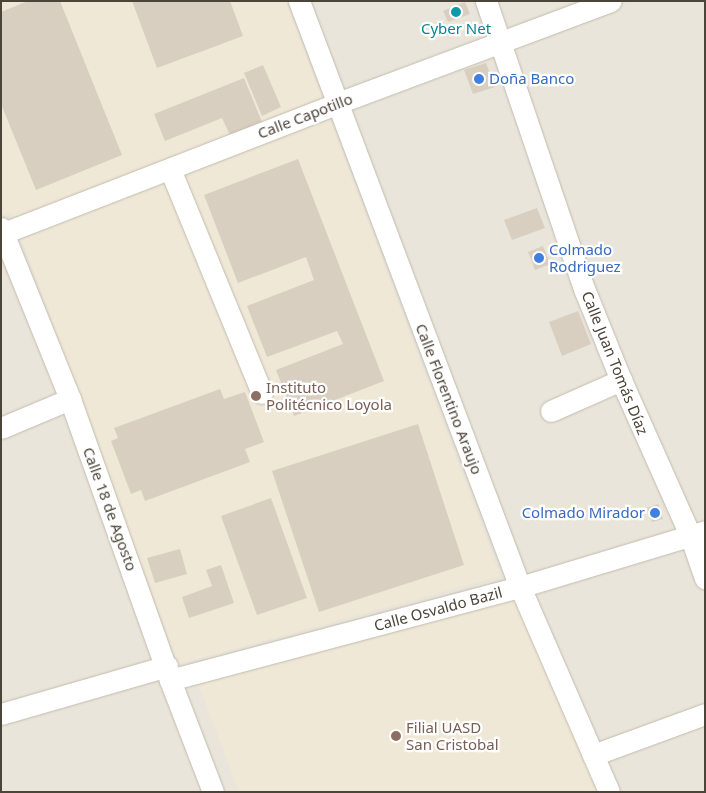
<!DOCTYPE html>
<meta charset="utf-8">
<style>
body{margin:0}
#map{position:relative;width:706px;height:793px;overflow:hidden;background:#f6f3ec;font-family:"Noto Sans",sans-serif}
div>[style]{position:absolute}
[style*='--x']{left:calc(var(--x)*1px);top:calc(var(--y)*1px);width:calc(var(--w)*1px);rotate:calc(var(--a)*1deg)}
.residential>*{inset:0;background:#eae5da}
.education>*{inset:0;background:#efe8d6}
.building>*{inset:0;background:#d8cfc1}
.roads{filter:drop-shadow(0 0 1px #c2bbae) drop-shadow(0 0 1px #c2bbae)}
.minor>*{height:21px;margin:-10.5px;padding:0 10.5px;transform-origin:10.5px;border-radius:10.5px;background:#fff}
.dots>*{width:14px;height:14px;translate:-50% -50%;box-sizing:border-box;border:2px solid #fff;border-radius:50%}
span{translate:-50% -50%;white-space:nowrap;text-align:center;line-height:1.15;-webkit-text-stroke:4.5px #fff;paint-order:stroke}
.culture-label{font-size:15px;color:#0d838f}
.shop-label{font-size:15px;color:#366cbe}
.left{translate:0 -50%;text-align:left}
.right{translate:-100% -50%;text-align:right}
.street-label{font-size:15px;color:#4b4439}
.education-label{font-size:15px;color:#785e54}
.frame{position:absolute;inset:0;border:2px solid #4b4439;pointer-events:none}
</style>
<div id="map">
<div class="residential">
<div style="clip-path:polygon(1px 1px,705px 1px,705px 792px,1px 792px)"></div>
</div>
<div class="education">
<div style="clip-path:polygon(1px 1px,286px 1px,500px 576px,178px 664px,12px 212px,1px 215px)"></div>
<div style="clip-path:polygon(513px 597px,598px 792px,239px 792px,197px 680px)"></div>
</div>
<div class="building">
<div style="clip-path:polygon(28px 1px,60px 1px,122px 155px,36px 190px,1px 104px,1px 12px)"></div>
<div style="clip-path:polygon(132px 1px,230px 1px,243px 36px,157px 68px)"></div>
<div style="clip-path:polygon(465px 2px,470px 14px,448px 22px,443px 11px)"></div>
<div style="clip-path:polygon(486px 63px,495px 87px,473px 94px,464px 70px)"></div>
<div style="clip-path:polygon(263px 65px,281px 107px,262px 116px,244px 73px)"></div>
<div style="clip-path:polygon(244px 78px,262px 122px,230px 135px,222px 118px,165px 141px,154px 114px)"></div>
<div style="clip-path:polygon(298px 159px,384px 381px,294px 416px,276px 370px,343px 344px,337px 331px,267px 357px,247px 306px,314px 280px,306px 257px,238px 283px,204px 195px)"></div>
<div style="clip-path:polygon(537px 208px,545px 228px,512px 240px,504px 220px)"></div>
<div style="clip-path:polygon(543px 246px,550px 264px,535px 270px,528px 252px)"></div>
<div style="clip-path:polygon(578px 311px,591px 344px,562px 356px,549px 322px)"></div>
<div style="clip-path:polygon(220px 389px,224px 399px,245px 392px,264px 442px,245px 449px,250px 462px,145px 501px,141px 490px,131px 494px,111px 441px,118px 438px,114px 428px)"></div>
<div style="clip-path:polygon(418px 424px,464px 565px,319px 612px,272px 471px)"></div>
<div style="clip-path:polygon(271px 498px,307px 598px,257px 615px,221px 516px)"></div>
<div style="clip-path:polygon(658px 504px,663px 519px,652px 522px,647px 508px)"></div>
<div style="clip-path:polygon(180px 549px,187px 574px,155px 583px,147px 558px)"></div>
<div style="clip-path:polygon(221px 565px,234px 603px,189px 618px,182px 597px,212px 586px,206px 570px)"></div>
</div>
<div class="roads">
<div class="minor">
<div style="--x:299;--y:1;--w:626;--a:69.34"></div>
<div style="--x:520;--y:587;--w:223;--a:66.5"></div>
<div style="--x:486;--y:1;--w:306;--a:71.2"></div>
<div style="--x:585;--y:291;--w:96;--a:68"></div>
<div style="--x:621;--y:380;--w:170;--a:66"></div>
<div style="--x:690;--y:535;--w:46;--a:70.8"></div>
<div style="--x:170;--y:169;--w:242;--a:67.7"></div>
<div style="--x:1;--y:228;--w:184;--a:68"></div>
<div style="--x:70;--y:399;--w:298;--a:70.4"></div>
<div style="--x:170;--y:680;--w:120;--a:69"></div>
<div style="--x:1;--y:234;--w:362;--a:-21.2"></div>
<div style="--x:338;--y:103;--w:291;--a:-20.5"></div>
<div style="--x:551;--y:411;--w:77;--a:-23.9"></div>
<div style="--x:1;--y:428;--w:75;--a:-22.8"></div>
<div style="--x:170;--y:680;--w:362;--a:-14.9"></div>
<div style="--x:520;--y:587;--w:193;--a:-16.8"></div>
<div style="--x:1;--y:714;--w:173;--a:-16.1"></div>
<div style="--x:593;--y:755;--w:119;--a:-20.1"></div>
</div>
</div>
<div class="dots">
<div style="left:456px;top:12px;background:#0f9aa8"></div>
<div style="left:479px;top:79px;background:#3f7fe0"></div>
<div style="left:539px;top:258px;background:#3f7fe0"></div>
<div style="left:256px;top:396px;background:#8d6e63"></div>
<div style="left:655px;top:513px;background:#3f7fe0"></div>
<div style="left:396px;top:736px;background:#8d6e63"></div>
</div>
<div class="culture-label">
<span style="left:456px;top:29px">Cyber Net</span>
</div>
<div class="shop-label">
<span class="left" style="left:489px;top:79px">Doña Banco</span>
<span class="left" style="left:549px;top:258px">Colmado<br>Rodriguez</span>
<span class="right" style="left:645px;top:513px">Colmado Mirador</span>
</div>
<div class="street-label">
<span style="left:305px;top:116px;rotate:-21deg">Calle Capotillo</span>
<span style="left:615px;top:363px;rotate:68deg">Calle Juan Tomás Díaz</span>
<span style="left:449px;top:399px;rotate:69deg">Calle Florentino Araujo</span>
<span style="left:110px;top:509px;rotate:70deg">Calle 18 de Agosto</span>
<span style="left:438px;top:609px;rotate:-15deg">Calle Osvaldo Bazil</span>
</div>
<div class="education-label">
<span class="left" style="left:266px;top:396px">Instituto<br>Politécnico Loyola</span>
<span class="left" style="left:406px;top:736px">Filial UASD<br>San Cristobal</span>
</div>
<div class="frame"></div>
</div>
